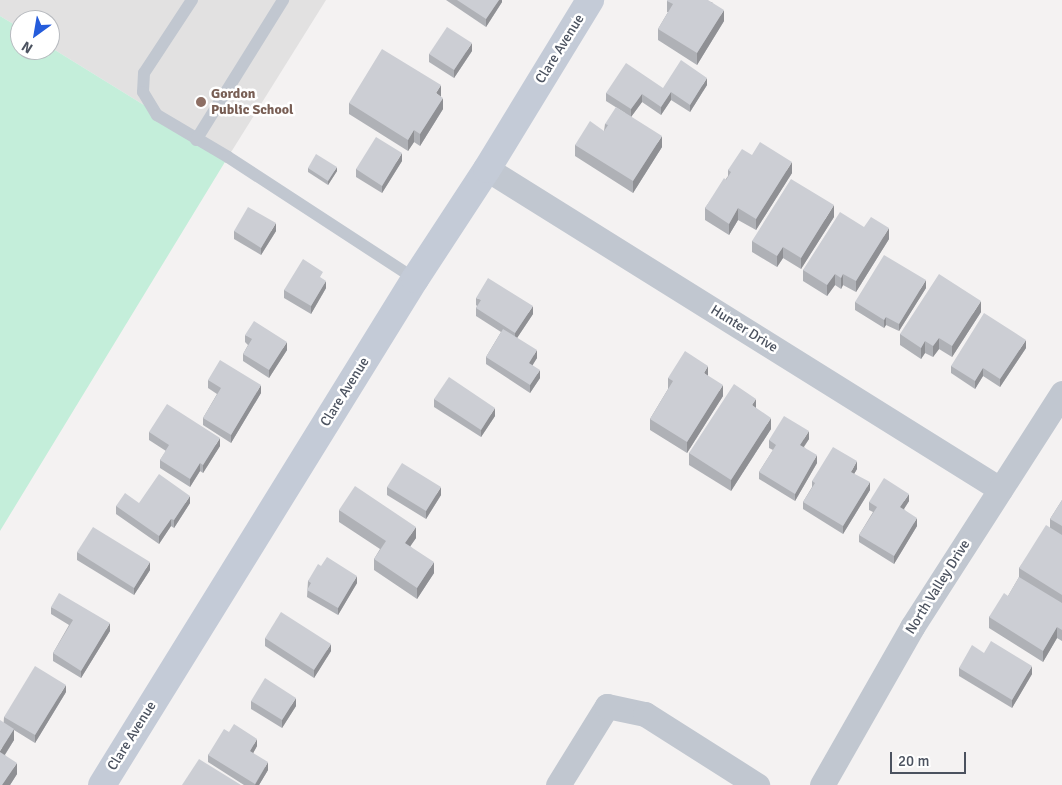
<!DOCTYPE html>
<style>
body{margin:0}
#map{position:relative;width:1062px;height:785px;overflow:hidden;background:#f4f2f2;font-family:Signika,sans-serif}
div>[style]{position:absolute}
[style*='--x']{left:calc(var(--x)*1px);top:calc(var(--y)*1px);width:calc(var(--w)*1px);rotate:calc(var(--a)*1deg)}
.education>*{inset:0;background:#e2e1e1}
.green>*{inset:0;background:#c4eeda}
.lane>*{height:12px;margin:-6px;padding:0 6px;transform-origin:6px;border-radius:6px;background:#c1c7d0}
.street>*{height:25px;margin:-12.5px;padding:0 12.5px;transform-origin:12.5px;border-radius:12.5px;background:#c1c7d0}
.secondary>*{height:28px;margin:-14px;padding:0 14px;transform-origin:14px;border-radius:14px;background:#c4cbd7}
.wall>*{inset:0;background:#afb1b6}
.shaded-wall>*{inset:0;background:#8f9094}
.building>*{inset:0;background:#ccced4}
.dots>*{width:14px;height:14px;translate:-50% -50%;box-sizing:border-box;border:2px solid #fff;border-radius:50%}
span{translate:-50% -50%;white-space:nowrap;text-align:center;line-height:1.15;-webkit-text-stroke:5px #fff;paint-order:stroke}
.street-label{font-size:14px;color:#4b525f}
.education-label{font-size:14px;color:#785e54;font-weight:700}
.left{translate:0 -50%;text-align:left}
.north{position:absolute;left:10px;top:10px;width:50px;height:50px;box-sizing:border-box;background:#fff;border:1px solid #b7babf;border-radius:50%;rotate:212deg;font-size:14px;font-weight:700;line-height:20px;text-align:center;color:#4b525f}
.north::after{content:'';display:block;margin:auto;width:18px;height:22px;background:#255cdb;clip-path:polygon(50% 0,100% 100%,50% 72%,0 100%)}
.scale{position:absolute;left:890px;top:752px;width:76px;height:22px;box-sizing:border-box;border:2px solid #4b525f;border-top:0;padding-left:6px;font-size:15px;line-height:18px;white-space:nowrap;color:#4b525f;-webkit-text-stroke:4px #fff;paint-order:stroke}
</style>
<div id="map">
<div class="education">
<div style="clip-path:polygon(0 0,326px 0,228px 157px,50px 47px,50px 20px,20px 20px,20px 28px,0 16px)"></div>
</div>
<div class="green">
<div style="clip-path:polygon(0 16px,20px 28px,20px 50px,50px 50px,50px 47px,228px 157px,0 531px)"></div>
</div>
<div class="lane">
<div style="--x:192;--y:0;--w:87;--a:123.3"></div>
<div style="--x:144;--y:73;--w:19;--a:93"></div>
<div style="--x:143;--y:92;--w:27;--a:59"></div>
<div style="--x:157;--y:115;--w:82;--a:30.6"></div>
<div style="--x:228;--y:157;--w:223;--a:33.1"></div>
<div style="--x:196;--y:140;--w:165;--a:-58.1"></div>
</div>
<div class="street">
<div style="--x:487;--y:169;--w:605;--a:31.96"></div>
<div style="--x:558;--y:785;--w:93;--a:-58.2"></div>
<div style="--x:607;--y:706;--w:39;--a:12"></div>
<div style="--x:645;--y:714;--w:133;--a:32.4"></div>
<div style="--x:822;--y:785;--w:182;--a:-60.3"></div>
<div style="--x:912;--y:627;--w:278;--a:-57.3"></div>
</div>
<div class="secondary">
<div style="--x:102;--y:785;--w:595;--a:-58.26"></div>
<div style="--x:415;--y:279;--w:131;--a:-56.8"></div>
<div style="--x:487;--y:169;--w:198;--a:-58.6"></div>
</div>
<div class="wall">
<div style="clip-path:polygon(446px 0,502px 0,502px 2px,486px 27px)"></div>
<div style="clip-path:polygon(667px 1px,712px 2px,724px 21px,697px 65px,658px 40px,658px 29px,668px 12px,667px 12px)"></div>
<div style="clip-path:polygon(472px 51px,454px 78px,429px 62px,429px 54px)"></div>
<div style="clip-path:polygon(707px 85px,690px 112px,671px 100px,661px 115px,642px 102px,631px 117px,662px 147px,633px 193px,575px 156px,575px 145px,604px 131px,605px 124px,625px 113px,606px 101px,606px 93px,663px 88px)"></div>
<div style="clip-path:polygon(441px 97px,443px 109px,420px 146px,414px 142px,408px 151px,349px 114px,349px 103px)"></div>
<div style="clip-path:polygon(752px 155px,792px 173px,756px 230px,738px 220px,729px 235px,705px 220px,705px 208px,728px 176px,728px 170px)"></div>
<div style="clip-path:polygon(402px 161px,382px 193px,356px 177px,356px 169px)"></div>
<div style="clip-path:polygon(308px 168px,337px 171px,328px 185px,308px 172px)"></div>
<div style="clip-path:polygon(834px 217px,801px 269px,783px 258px,777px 267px,752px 252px,752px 241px)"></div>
<div style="clip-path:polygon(864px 227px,889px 239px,856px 292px,843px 285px,841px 289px,835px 285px,827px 296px,803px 281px,803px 270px)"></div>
<div style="clip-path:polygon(234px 231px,276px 231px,261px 255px,234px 239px)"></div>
<div style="clip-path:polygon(323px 279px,326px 288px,311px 314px,284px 298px,284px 290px)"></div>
<div style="clip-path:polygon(926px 288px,899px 331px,886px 325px,884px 328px,855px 310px,855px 302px)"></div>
<div style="clip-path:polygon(476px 298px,533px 314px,517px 338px,537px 358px,532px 365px,540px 378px,530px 393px,486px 364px,486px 357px,501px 332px,476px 316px,476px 308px,477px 306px,476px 305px)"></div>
<div style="clip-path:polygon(981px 312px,952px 357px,939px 349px,933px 357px,925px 353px,921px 359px,900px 345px,900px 334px)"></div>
<div style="clip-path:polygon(245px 335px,287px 350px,269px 378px,243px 361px,243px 354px,248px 345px,245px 342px)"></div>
<div style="clip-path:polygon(1026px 348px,1000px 387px,983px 376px,975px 389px,951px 373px,951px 366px)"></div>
<div style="clip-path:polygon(708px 376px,723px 396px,687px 453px,650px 430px,650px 419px,668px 389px,668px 378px)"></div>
<div style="clip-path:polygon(208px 380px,261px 393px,231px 443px,203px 425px,203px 418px,217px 394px,208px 388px)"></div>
<div style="clip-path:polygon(434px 399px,495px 416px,481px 437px,434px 407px)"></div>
<div style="clip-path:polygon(756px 408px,771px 429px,731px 491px,689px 465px,689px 453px)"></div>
<div style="clip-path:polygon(149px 432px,220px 446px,203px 473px,200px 471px,190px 487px,160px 468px,160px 460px,166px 451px,149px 440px)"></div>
<div style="clip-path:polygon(809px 439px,804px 447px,817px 463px,795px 501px,759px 479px,759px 472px,773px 450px,769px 448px,769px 440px)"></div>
<div style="clip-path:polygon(857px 469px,854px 474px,870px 490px,843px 534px,803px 509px,803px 502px,812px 487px,812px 481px)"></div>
<div style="clip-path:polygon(387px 487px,441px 495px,426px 519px,387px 495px)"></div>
<div style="clip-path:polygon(1062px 500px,1062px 641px,1057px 638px,1043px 662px,989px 628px,989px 617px,1008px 596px,1019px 577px,1019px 568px,1050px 528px,1050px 519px)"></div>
<div style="clip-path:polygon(909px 501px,904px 509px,917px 526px,894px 564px,859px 542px,859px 535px,873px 512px,869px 510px,869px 502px)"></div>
<div style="clip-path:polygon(139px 503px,190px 503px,174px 528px,171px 526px,159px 544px,116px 514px,116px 506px)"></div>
<div style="clip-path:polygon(339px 510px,416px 538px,410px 546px,434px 573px,417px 599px,374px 570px,374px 559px,380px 549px,339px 522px)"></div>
<div style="clip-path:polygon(77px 552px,150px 570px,134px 595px,77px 560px)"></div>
<div style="clip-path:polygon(321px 566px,357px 583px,338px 615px,307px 597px,308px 581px)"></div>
<div style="clip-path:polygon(51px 607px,110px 631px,81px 678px,53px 661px,53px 653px,69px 625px,51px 614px)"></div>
<div style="clip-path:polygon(265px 638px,331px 651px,314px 678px,265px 646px)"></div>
<div style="clip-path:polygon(984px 653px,1032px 674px,1012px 708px,959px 676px,959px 668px)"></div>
<div style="clip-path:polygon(66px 692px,35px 743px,14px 730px,14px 740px,5px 755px,17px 774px,10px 785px,0 785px,4px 717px)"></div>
<div style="clip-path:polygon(251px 701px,296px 706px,282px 728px,251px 709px)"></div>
<div style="clip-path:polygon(229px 732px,257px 746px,253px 753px,268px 770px,259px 785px,244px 785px,208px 762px,208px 755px)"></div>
</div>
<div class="shaded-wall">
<div style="clip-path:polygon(499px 0,502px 0,502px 2px,486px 27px,486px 19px)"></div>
<div style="clip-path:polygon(724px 10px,724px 21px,697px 65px,697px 53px)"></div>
<div style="clip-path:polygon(472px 43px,472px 51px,454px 78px,454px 70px)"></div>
<div style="clip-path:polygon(707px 78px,707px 85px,690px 112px,690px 105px)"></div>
<div style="clip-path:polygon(441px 85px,441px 97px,436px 93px)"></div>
<div style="clip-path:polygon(671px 92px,671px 100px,661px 115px,661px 107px)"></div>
<div style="clip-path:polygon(642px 94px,642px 102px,631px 117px,631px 109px)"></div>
<div style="clip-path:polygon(443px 98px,443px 109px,420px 146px,420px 134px)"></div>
<div style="clip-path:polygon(414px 130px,414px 142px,408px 151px,408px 140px)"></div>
<div style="clip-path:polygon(662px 136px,662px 147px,633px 193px,633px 181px)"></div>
<div style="clip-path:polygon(402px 153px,402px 161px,382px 193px,382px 186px)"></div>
<div style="clip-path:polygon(792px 162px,792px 173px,756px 230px,756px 219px)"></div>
<div style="clip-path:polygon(337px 167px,337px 171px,328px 185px,328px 181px)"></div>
<div style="clip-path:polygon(834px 205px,834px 217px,801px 269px,801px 258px)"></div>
<div style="clip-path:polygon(738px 208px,738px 220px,729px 235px,729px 224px)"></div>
<div style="clip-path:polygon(276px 223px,276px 231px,261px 255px,261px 248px)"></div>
<div style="clip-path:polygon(889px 228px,889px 239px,856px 292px,856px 281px)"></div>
<div style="clip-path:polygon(783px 247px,783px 258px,777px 267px,777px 256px)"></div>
<div style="clip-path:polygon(835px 274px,835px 285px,827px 296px,827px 285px)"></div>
<div style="clip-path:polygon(843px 274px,843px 285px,841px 289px,841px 278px)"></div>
<div style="clip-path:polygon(926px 280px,926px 288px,899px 331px,899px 324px)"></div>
<div style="clip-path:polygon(326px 281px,326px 288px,311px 314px,311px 306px)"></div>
<div style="clip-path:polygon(981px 301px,981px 312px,952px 357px,952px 346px)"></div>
<div style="clip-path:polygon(533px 306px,533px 314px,515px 341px,515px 333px)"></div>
<div style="clip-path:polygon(886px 317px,886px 325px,884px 328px,884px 320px)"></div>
<div style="clip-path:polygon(939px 338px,939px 349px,933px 357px,933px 346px)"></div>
<div style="clip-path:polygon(1026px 340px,1026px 348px,1000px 387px,1000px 379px)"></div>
<div style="clip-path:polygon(925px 341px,925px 353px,921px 359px,921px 348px)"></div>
<div style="clip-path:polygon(287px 342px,287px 350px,269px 378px,269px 370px)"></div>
<div style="clip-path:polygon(537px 350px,537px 358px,529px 371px,529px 363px)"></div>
<div style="clip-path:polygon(708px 366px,708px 377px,704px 373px)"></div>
<div style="clip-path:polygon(983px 368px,983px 376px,975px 389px,975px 381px)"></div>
<div style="clip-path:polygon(540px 370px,540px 378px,530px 393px,530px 385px)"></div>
<div style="clip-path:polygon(261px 385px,261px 393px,231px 443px,231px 435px)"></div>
<div style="clip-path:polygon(723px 385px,723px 396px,687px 453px,687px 442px)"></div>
<div style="clip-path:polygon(756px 399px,756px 410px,752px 405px)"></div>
<div style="clip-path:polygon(495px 408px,495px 416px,481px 437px,481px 430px)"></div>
<div style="clip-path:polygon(771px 418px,771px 429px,731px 491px,731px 480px)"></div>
<div style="clip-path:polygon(809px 431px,809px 439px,800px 452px,800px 445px)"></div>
<div style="clip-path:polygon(220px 438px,220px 446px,203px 473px,203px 465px)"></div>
<div style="clip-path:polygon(817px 455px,817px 463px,795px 501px,795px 494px)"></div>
<div style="clip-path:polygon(857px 461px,857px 469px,851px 479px,851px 472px)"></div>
<div style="clip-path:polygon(200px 463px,200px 471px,190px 487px,190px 479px)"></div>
<div style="clip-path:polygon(870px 482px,870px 490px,843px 534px,843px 526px)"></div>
<div style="clip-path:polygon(441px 487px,441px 495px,426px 519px,426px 511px)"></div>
<div style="clip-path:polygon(909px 494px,909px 501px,900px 515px,900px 507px)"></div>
<div style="clip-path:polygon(190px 496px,190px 503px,174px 528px,174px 520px)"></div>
<div style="clip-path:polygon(917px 518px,917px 526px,894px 564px,894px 556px)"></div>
<div style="clip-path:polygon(171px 519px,171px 526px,159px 544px,159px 536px)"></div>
<div style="clip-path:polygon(416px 527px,416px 538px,405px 554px,405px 543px)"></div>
<div style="clip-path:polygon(150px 562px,150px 570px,134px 595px,134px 588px)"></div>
<div style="clip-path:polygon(434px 562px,434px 573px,417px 599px,417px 588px)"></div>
<div style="clip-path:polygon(357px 576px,357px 583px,338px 615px,338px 608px)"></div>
<div style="clip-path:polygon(110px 623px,110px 631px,81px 678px,81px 671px)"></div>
<div style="clip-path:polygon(1057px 627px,1057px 638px,1043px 662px,1043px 651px)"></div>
<div style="clip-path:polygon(331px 644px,331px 651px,314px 678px,314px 670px)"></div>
<div style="clip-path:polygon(1032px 666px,1032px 674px,1012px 708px,1012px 700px)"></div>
<div style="clip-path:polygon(66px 685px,66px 692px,35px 743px,35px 735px)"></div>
<div style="clip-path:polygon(296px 698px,296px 706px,282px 728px,282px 720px)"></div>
<div style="clip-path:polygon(14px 729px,14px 740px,0 762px,0 751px)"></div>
<div style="clip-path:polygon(257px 739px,257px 746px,250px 759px,250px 751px)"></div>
<div style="clip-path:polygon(268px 762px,268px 770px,259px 785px,255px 785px)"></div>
<div style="clip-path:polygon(17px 763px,17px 774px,10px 785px,2px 785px)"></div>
</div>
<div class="building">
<div style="clip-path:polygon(457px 0,499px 0,486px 19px)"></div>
<div style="clip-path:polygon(667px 0,708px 0,724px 10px,697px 53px,658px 29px,673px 4px,667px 1px)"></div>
<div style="clip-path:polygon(447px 27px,472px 43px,454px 70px,429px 54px)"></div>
<div style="clip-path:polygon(382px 49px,441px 85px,436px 93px,443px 98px,420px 134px,414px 130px,408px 140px,349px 103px)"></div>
<div style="clip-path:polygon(681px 60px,707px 78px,690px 105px,671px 92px,661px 107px,642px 94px,631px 109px,606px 93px,626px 63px,663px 88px)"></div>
<div style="clip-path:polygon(616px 107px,662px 136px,633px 181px,575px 145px,590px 121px,604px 131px,608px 125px,605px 124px)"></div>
<div style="clip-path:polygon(376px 137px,402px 153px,382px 186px,356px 169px)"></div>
<div style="clip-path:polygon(760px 142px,792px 162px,756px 219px,738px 208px,729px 224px,705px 208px,724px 178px,726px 180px,731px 172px,728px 170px,742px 149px,752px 155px)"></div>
<div style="clip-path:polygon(316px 154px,337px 167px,328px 181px,308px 168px)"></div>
<div style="clip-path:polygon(791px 179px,834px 205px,801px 258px,783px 247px,777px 256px,752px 241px)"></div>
<div style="clip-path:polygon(248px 207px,276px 223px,261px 248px,234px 231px)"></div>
<div style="clip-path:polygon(840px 212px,864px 227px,871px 217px,889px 228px,856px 281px,843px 274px,841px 278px,835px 274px,827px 285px,803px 270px)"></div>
<div style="clip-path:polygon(884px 255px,926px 280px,899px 324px,886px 317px,884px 320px,855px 302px)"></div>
<div style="clip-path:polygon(303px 259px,323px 272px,320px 277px,326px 281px,311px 306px,284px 290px)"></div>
<div style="clip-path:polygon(939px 274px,981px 301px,952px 346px,939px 338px,933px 346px,925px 341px,921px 348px,900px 334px)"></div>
<div style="clip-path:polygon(488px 278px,533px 306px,515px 333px,476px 308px,481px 300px,476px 298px)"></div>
<div style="clip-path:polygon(984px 313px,1026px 340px,1000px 379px,983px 368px,975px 381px,951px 366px)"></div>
<div style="clip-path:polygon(254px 321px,287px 342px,269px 370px,243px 354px,252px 339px,245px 335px)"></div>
<div style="clip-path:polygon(503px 329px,537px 350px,529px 363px,540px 370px,530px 385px,486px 357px)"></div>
<div style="clip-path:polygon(685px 351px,708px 366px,704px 373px,723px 385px,687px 442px,650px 419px,673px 381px,668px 378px)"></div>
<div style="clip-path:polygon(220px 360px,261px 385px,231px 435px,203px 418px,221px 388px,208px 380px)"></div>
<div style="clip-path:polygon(449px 377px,495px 408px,481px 430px,434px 399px)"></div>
<div style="clip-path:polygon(734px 384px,756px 399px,752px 405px,771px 418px,731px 480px,689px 453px)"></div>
<div style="clip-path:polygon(167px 404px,220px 438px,203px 465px,200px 463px,190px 479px,160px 460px,169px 445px,149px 432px)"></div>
<div style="clip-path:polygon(784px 416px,809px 431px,800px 445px,817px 455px,795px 494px,759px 472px,776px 445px,769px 440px)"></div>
<div style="clip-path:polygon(833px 447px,857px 461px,851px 472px,870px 482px,843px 526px,803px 502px,815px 483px,812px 481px)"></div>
<div style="clip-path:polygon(402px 463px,441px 487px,426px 511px,387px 487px)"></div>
<div style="clip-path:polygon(159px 474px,190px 496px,174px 520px,171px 519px,159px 536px,116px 506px,125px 493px,139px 503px)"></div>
<div style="clip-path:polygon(884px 478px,909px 494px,900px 507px,917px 518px,894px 556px,859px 535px,877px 507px,869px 502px)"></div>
<div style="clip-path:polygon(355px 486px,416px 527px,405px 543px,434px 562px,417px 588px,374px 559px,386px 541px,339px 510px)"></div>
<div style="clip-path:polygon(1062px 500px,1062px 526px,1050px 519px)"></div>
<div style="clip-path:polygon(1046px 525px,1062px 535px,1062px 595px,1019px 568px)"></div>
<div style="clip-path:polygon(93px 527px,150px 562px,134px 588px,77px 552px)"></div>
<div style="clip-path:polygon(327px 557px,357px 576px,338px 608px,307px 590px,311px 583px,308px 581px,318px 564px,321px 566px)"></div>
<div style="clip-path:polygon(1019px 577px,1062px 603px,1062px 630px,1057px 627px,1043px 651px,989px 617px,1004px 593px,1008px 596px)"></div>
<div style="clip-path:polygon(59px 593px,110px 623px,81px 671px,53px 653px,73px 620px,51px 607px)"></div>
<div style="clip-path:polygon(281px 612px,331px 644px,314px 670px,265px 638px)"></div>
<div style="clip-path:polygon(991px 641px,1032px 666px,1012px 700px,959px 668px,972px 645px,984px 653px)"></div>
<div style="clip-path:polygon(35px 666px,66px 685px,35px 735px,4px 717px)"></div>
<div style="clip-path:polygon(265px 678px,296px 698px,282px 720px,251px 701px)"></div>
<div style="clip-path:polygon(0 720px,14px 729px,0 751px)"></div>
<div style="clip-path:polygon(234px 724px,257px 739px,250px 751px,268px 762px,255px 784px,208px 755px,224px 729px,229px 732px)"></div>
<div style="clip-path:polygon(0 752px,17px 763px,2px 785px,0 785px)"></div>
<div style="clip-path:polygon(199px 759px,241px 785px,182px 785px)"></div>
</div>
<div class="dots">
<div style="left:201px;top:102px;background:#8d6e63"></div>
</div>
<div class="street-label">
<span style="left:560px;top:49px;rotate:-58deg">Clare Avenue</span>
<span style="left:744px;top:329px;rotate:32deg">Hunter Drive</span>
<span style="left:345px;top:392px;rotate:-58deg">Clare Avenue</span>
<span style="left:938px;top:587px;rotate:-58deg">North Valley Drive</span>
<span style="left:132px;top:736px;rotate:-58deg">Clare Avenue</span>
</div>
<div class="education-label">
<span class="left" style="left:211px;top:102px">Gordon<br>Public School</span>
</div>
<div class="north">N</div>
<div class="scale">20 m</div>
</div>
